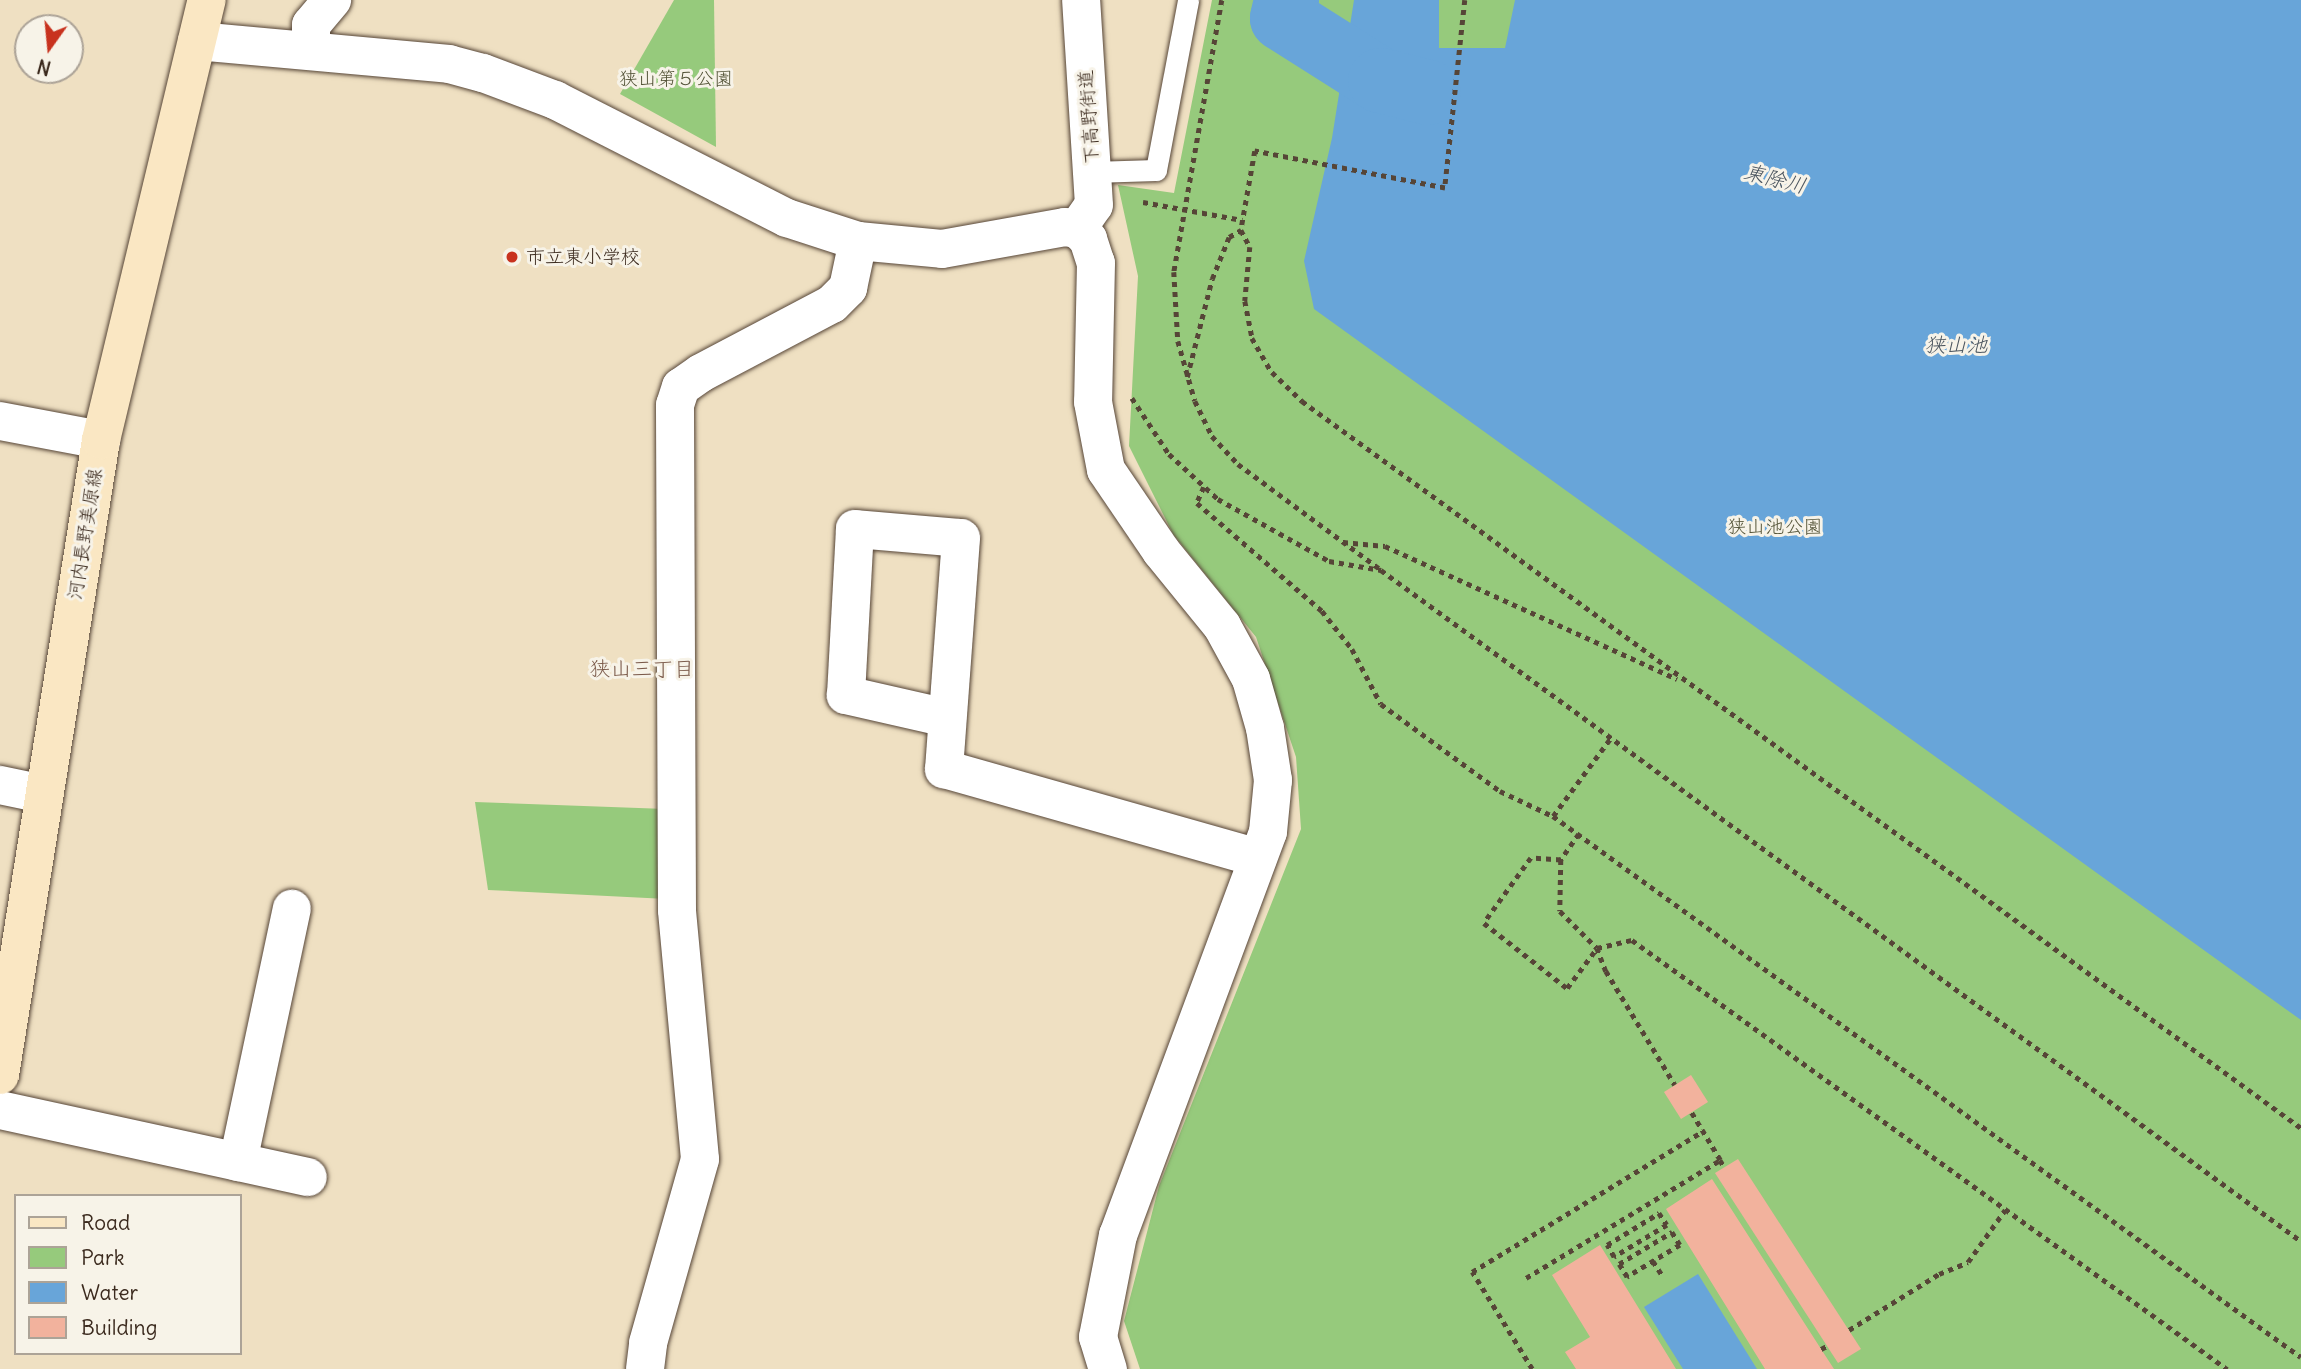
<!DOCTYPE html>
<meta charset="utf-8">
<style>
body{margin:0}
#map{position:relative;width:2301px;height:1369px;overflow:hidden;background:#efe0c2;font-family:Delius,"Klee One",sans-serif}
div>[style]{position:absolute}
[style*='--x']{left:calc(var(--x)*1px);top:calc(var(--y)*1px);width:calc(var(--w)*1px);rotate:calc(var(--a)*1deg)}
.green>*{inset:0;background:#96ca7c}
.water>*{inset:0;background:#68a5d9}
.river>*{height:65px;margin:-32.5px;padding:0 32.5px;transform-origin:32.5px;border-radius:32.5px;background:#68a5d9}
.building>*{inset:0;background:#f2b29d}
.path>*{height:4.5px;margin-top:-2.25px;transform-origin:0;background:repeating-linear-gradient(90deg,#564537 0 5px,transparent 0 10px)}
.roads{filter:drop-shadow(0 0 2px #564537) drop-shadow(0 0 2px #564537)}
.service>*{height:21px;margin:-10.5px;padding:0 10.5px;transform-origin:10.5px;border-radius:10.5px;background:#fff}
.minor>*{height:38px;margin:-19px;padding:0 19px;transform-origin:19px;border-radius:19px;background:#fff}
.tertiary>*{height:38px;margin:-19px;padding:0 19px;transform-origin:19px;border-radius:19px;background:#fff}
.secondary>*{height:38px;margin:-19px;padding:0 19px;transform-origin:19px;border-radius:19px;background:#fae7c3}
.dots>*{width:19px;height:19px;translate:-50% -50%;box-sizing:border-box;border:4px solid #f7f3e8;border-radius:50%}
span{translate:-50% -50%;white-space:nowrap;text-align:center;line-height:1.15;-webkit-text-stroke:6px #f7f3e8;paint-order:stroke}
.park-label{font-size:19px;color:#525236}
.street-label{font-size:19px;color:#3b2a1e}
.poi-label{font-size:19px;color:#3b2a1e}
.left{translate:0 -50%;text-align:left}
.water-label{font-size:21px;color:#4b555f;font-style:italic}
.neighbourhood-label{font-size:21px;color:#7b5a4a}
.legend{position:absolute;left:14px;top:1194px;width:228px;height:161px;box-sizing:border-box;background:#f7f3e8;border:2px solid #aca397;margin:0;padding:9px 12px;list-style:none;font-size:21px;color:#3b2a1e}
.legend li{display:flex;align-items:center;gap:14px;height:35px}
.legend b{width:35px;border:2px solid #aca397}
.north{position:absolute;left:14px;top:14px;width:70px;height:70px;box-sizing:border-box;background:#f7f3e8;border:2px solid #aca397;border-radius:50%;rotate:195deg;font-size:19px;font-weight:700;line-height:28px;text-align:center;color:#3b2a1e}
.north::after{content:'';display:block;margin:auto;width:24px;height:32px;background:#c8321e;clip-path:polygon(50% 0,100% 100%,50% 72%,0 100%)}
</style>
<div id="map">
<div class="green">
<div style="clip-path:polygon(674px 0,714px 0,716px 147px,620px 94px)"></div>
<div style="clip-path:polygon(1212px 0,2301px 0,2301px 1369px,1140px 1369px,1124px 1321px,1159px 1186px,1301px 829px,1296px 757px,1256px 637px,1173px 534px,1129px 446px,1138px 276px,1118px 185px,1174px 193px)"></div>
<div style="clip-path:polygon(475px 802px,666px 809px,667px 899px,488px 890px)"></div>
</div>
<div class="water">
<div style="clip-path:polygon(1354px 0,1439px 0,1439px 48px,1505px 48px,1515px 0,2301px 0,2301px 1020px,1314px 309px,1304px 261px,1332px 138px)"></div>
<div style="clip-path:polygon(1698px 1274px,1757px 1369px,1683px 1369px,1644px 1307px)"></div>
</div>
<div class="river">
<div style="--x:1286;--y:0;--w:18;--a:103"></div>
<div style="--x:1282;--y:18;--w:116;--a:32.3"></div>
<div style="--x:1380;--y:80;--w:49;--a:14"></div>
</div>
<div class="building">
<div style="clip-path:polygon(1691px 1075px,1708px 1102px,1681px 1119px,1664px 1092px)"></div>
<div style="clip-path:polygon(1738px 1159px,1861px 1349px,1838px 1363px,1715px 1173px)"></div>
<div style="clip-path:polygon(1712px 1179px,1821px 1349px,1834px 1369px,1765px 1369px,1666px 1209px)"></div>
<div style="clip-path:polygon(1600px 1245px,1676px 1369px,1576px 1369px,1565px 1352px,1590px 1337px,1552px 1275px)"></div>
</div>
<div class="path">
<div style="--x:1222;--y:0;--w:276;--a:100"></div>
<div style="--x:1174;--y:272;--w:69;--a:86.7"></div>
<div style="--x:1178;--y:341;--w:62;--a:74.2"></div>
<div style="--x:1195;--y:401;--w:39;--a:64"></div>
<div style="--x:1212;--y:436;--w:38;--a:47"></div>
<div style="--x:1238;--y:464;--w:178;--a:36.5"></div>
<div style="--x:1381;--y:570;--w:1139;--a:36.11"></div>
<div style="--x:1465;--y:0;--w:189;--a:96.1"></div>
<div style="--x:1445;--y:188;--w:194;--a:-169"></div>
<div style="--x:1255;--y:151;--w:80;--a:100"></div>
<div style="--x:1241;--y:230;--w:19;--a:62"></div>
<div style="--x:1250;--y:247;--w:54;--a:95.3"></div>
<div style="--x:1245;--y:301;--w:38;--a:79"></div>
<div style="--x:1252;--y:338;--w:39;--a:60"></div>
<div style="--x:1272;--y:372;--w:42;--a:44"></div>
<div style="--x:1302;--y:401;--w:1236;--a:36.04"></div>
<div style="--x:1143;--y:202;--w:101;--a:10.3"></div>
<div style="--x:1187;--y:377;--w:101;--a:-75.7"></div>
<div style="--x:1212;--y:279;--w:45;--a:-68"></div>
<div style="--x:1229;--y:237;--w:14;--a:-30"></div>
<div style="--x:1132;--y:398;--w:67;--a:56.5"></div>
<div style="--x:1169;--y:454;--w:67;--a:42.6"></div>
<div style="--x:1218;--y:499;--w:127;--a:29.2"></div>
<div style="--x:1329;--y:561;--w:53;--a:9.8"></div>
<div style="--x:1204;--y:487;--w:17;--a:114"></div>
<div style="--x:1197;--y:503;--w:165;--a:40.8"></div>
<div style="--x:1322;--y:611;--w:48;--a:51.7"></div>
<div style="--x:1352;--y:649;--w:62;--a:62.2"></div>
<div style="--x:1381;--y:704;--w:147;--a:36.2"></div>
<div style="--x:1500;--y:791;--w:59;--a:25.3"></div>
<div style="--x:1553;--y:816;--w:923;--a:35.88"></div>
<div style="--x:1343;--y:542;--w:42;--a:5.4"></div>
<div style="--x:1385;--y:546;--w:321;--a:24.5"></div>
<div style="--x:1553;--y:816;--w:96;--a:-53.5"></div>
<div style="--x:1579;--y:834;--w:32;--a:125"></div>
<div style="--x:1561;--y:860;--w:51;--a:91.1"></div>
<div style="--x:1560;--y:911;--w:52;--a:45"></div>
<div style="--x:1597;--y:948;--w:25;--a:69"></div>
<div style="--x:1606;--y:971;--w:133;--a:58.8"></div>
<div style="--x:1561;--y:860;--w:30;--a:-176"></div>
<div style="--x:1531;--y:858;--w:80;--a:125.9"></div>
<div style="--x:1484;--y:923;--w:105;--a:38.1"></div>
<div style="--x:1567;--y:988;--w:50;--a:-53.1"></div>
<div style="--x:1597;--y:948;--w:36;--a:-13"></div>
<div style="--x:1632;--y:940;--w:734;--a:35.79"></div>
<div style="--x:1720;--y:1160;--w:9;--a:58"></div>
<div style="--x:1659;--y:1213;--w:14;--a:56"></div>
<div style="--x:1667;--y:1225;--w:62;--a:148.9"></div>
<div style="--x:1614;--y:1257;--w:14;--a:-120"></div>
<div style="--x:1607;--y:1245;--w:61;--a:-31.6"></div>
<div style="--x:1672;--y:1232;--w:15;--a:58"></div>
<div style="--x:1680;--y:1245;--w:62;--a:148.9"></div>
<div style="--x:1627;--y:1277;--w:15;--a:-122"></div>
<div style="--x:1619;--y:1264;--w:62;--a:-31.1"></div>
<div style="--x:1653;--y:1261;--w:17;--a:57"></div>
<div style="--x:1526;--y:1278;--w:227;--a:-31.3"></div>
<div style="--x:1720;--y:1160;--w:56;--a:-121.1"></div>
<div style="--x:1849;--y:1330;--w:106;--a:-31.9"></div>
<div style="--x:1939;--y:1274;--w:31;--a:-22"></div>
<div style="--x:1968;--y:1262;--w:64;--a:-54.6"></div>
<div style="--x:1821;--y:1349;--w:7;--a:-27"></div>
<div style="--x:1532;--y:1369;--w:114;--a:-121.7"></div>
<div style="--x:1472;--y:1272;--w:271;--a:-31.4"></div>
</div>
<div class="roads">
<div class="service">
<div style="--x:1092;--y:172;--w:64;--a:-1.8"></div>
<div style="--x:1156;--y:170;--w:173;--a:-79.3"></div>
</div>
<div class="minor">
<div style="--x:311;--y:50;--w:25;--a:-90"></div>
<div style="--x:311;--y:25;--w:33;--a:-50"></div>
<div style="--x:1077;--y:229;--w:29;--a:-55"></div>
<div style="--x:1094;--y:205;--w:205;--a:-93.6"></div>
<div style="--x:0;--y:421;--w:103;--a:10.7"></div>
<div style="--x:947;--y:718;--w:104;--a:-167.2"></div>
<div style="--x:846;--y:695;--w:166;--a:-86.9"></div>
<div style="--x:855;--y:529;--w:106;--a:4.9"></div>
<div style="--x:961;--y:538;--w:232;--a:94.2"></div>
<div style="--x:944;--y:769;--w:326;--a:15.8"></div>
<div style="--x:0;--y:785;--w:44;--a:11.8"></div>
<div style="--x:0;--y:1110;--w:315;--a:12.3"></div>
<div style="--x:238;--y:1162;--w:259;--a:-78"></div>
<div style="--x:645;--y:1369;--w:26;--a:-83"></div>
<div style="--x:648;--y:1343;--w:191;--a:-74.2"></div>
<div style="--x:700;--y:1159;--w:250;--a:-95.3"></div>
<div style="--x:677;--y:910;--w:505;--a:-90.23"></div>
<div style="--x:675;--y:405;--w:19;--a:-72"></div>
<div style="--x:681;--y:387;--w:24;--a:-35"></div>
<div style="--x:701;--y:373;--w:148;--a:-27.8"></div>
<div style="--x:832;--y:304;--w:23;--a:-45"></div>
<div style="--x:848;--y:288;--w:48;--a:-78"></div>
</div>
<div class="tertiary">
<div style="--x:197;--y:41;--w:253;--a:5.2"></div>
<div style="--x:449;--y:64;--w:35;--a:15"></div>
<div style="--x:483;--y:73;--w:77;--a:20.6"></div>
<div style="--x:555;--y:100;--w:260;--a:27"></div>
<div style="--x:787;--y:218;--w:75;--a:17.9"></div>
<div style="--x:858;--y:241;--w:84;--a:5.4"></div>
<div style="--x:942;--y:249;--w:125;--a:-10.1"></div>
<div style="--x:1065;--y:227;--w:12;--a:9"></div>
<div style="--x:1077;--y:229;--w:15;--a:42"></div>
<div style="--x:1088;--y:239;--w:25;--a:72"></div>
<div style="--x:1096;--y:263;--w:139;--a:91.2"></div>
<div style="--x:1093;--y:402;--w:69;--a:79.2"></div>
<div style="--x:1106;--y:470;--w:98;--a:55.8"></div>
<div style="--x:1161;--y:551;--w:97;--a:50.9"></div>
<div style="--x:1222;--y:626;--w:60;--a:61.3"></div>
<div style="--x:1251;--y:679;--w:51;--a:74.1"></div>
<div style="--x:1265;--y:728;--w:53;--a:81.3"></div>
<div style="--x:1273;--y:780;--w:52;--a:95.5"></div>
<div style="--x:1268;--y:832;--w:430;--a:110.4"></div>
<div style="--x:1118;--y:1235;--w:104;--a:101.1"></div>
<div style="--x:1098;--y:1337;--w:34;--a:73"></div>
</div>
<div class="secondary">
<div style="--x:0;--y:1075;--w:643;--a:-80.96"></div>
<div style="--x:101;--y:440;--w:453;--a:-76.5"></div>
</div>
</div>
<div class="dots">
<div style="left:512px;top:257px;background:#c8321e"></div>
</div>
<div class="park-label">
<span style="left:676px;top:79px">狭山第５公園</span>
<span style="left:1775px;top:527px">狭山池公園</span>
</div>
<div class="street-label">
<span style="left:1089px;top:117px;rotate:-94deg">下高野街道</span>
<span style="left:85px;top:534px;rotate:-81deg">河内長野美原線</span>
</div>
<div class="poi-label">
<span class="left" style="left:526px;top:257px">市立東小学校</span>
</div>
<div class="water-label">
<span style="left:1775px;top:179px;rotate:14deg">東除川</span>
<span style="left:1956px;top:345px">狭山池</span>
</div>
<div class="neighbourhood-label">
<span style="left:642px;top:669px">狭山三丁目</span>
</div>
<ul class="legend">
<li><b style="height:9px;background:#fae7c3"></b>Road</li>
<li><b style="height:19px;background:#96ca7c"></b>Park</li>
<li><b style="height:19px;background:#68a5d9"></b>Water</li>
<li><b style="height:19px;background:#f2b29d"></b>Building</li>
</ul>
<div class="north">N</div>
</div>
